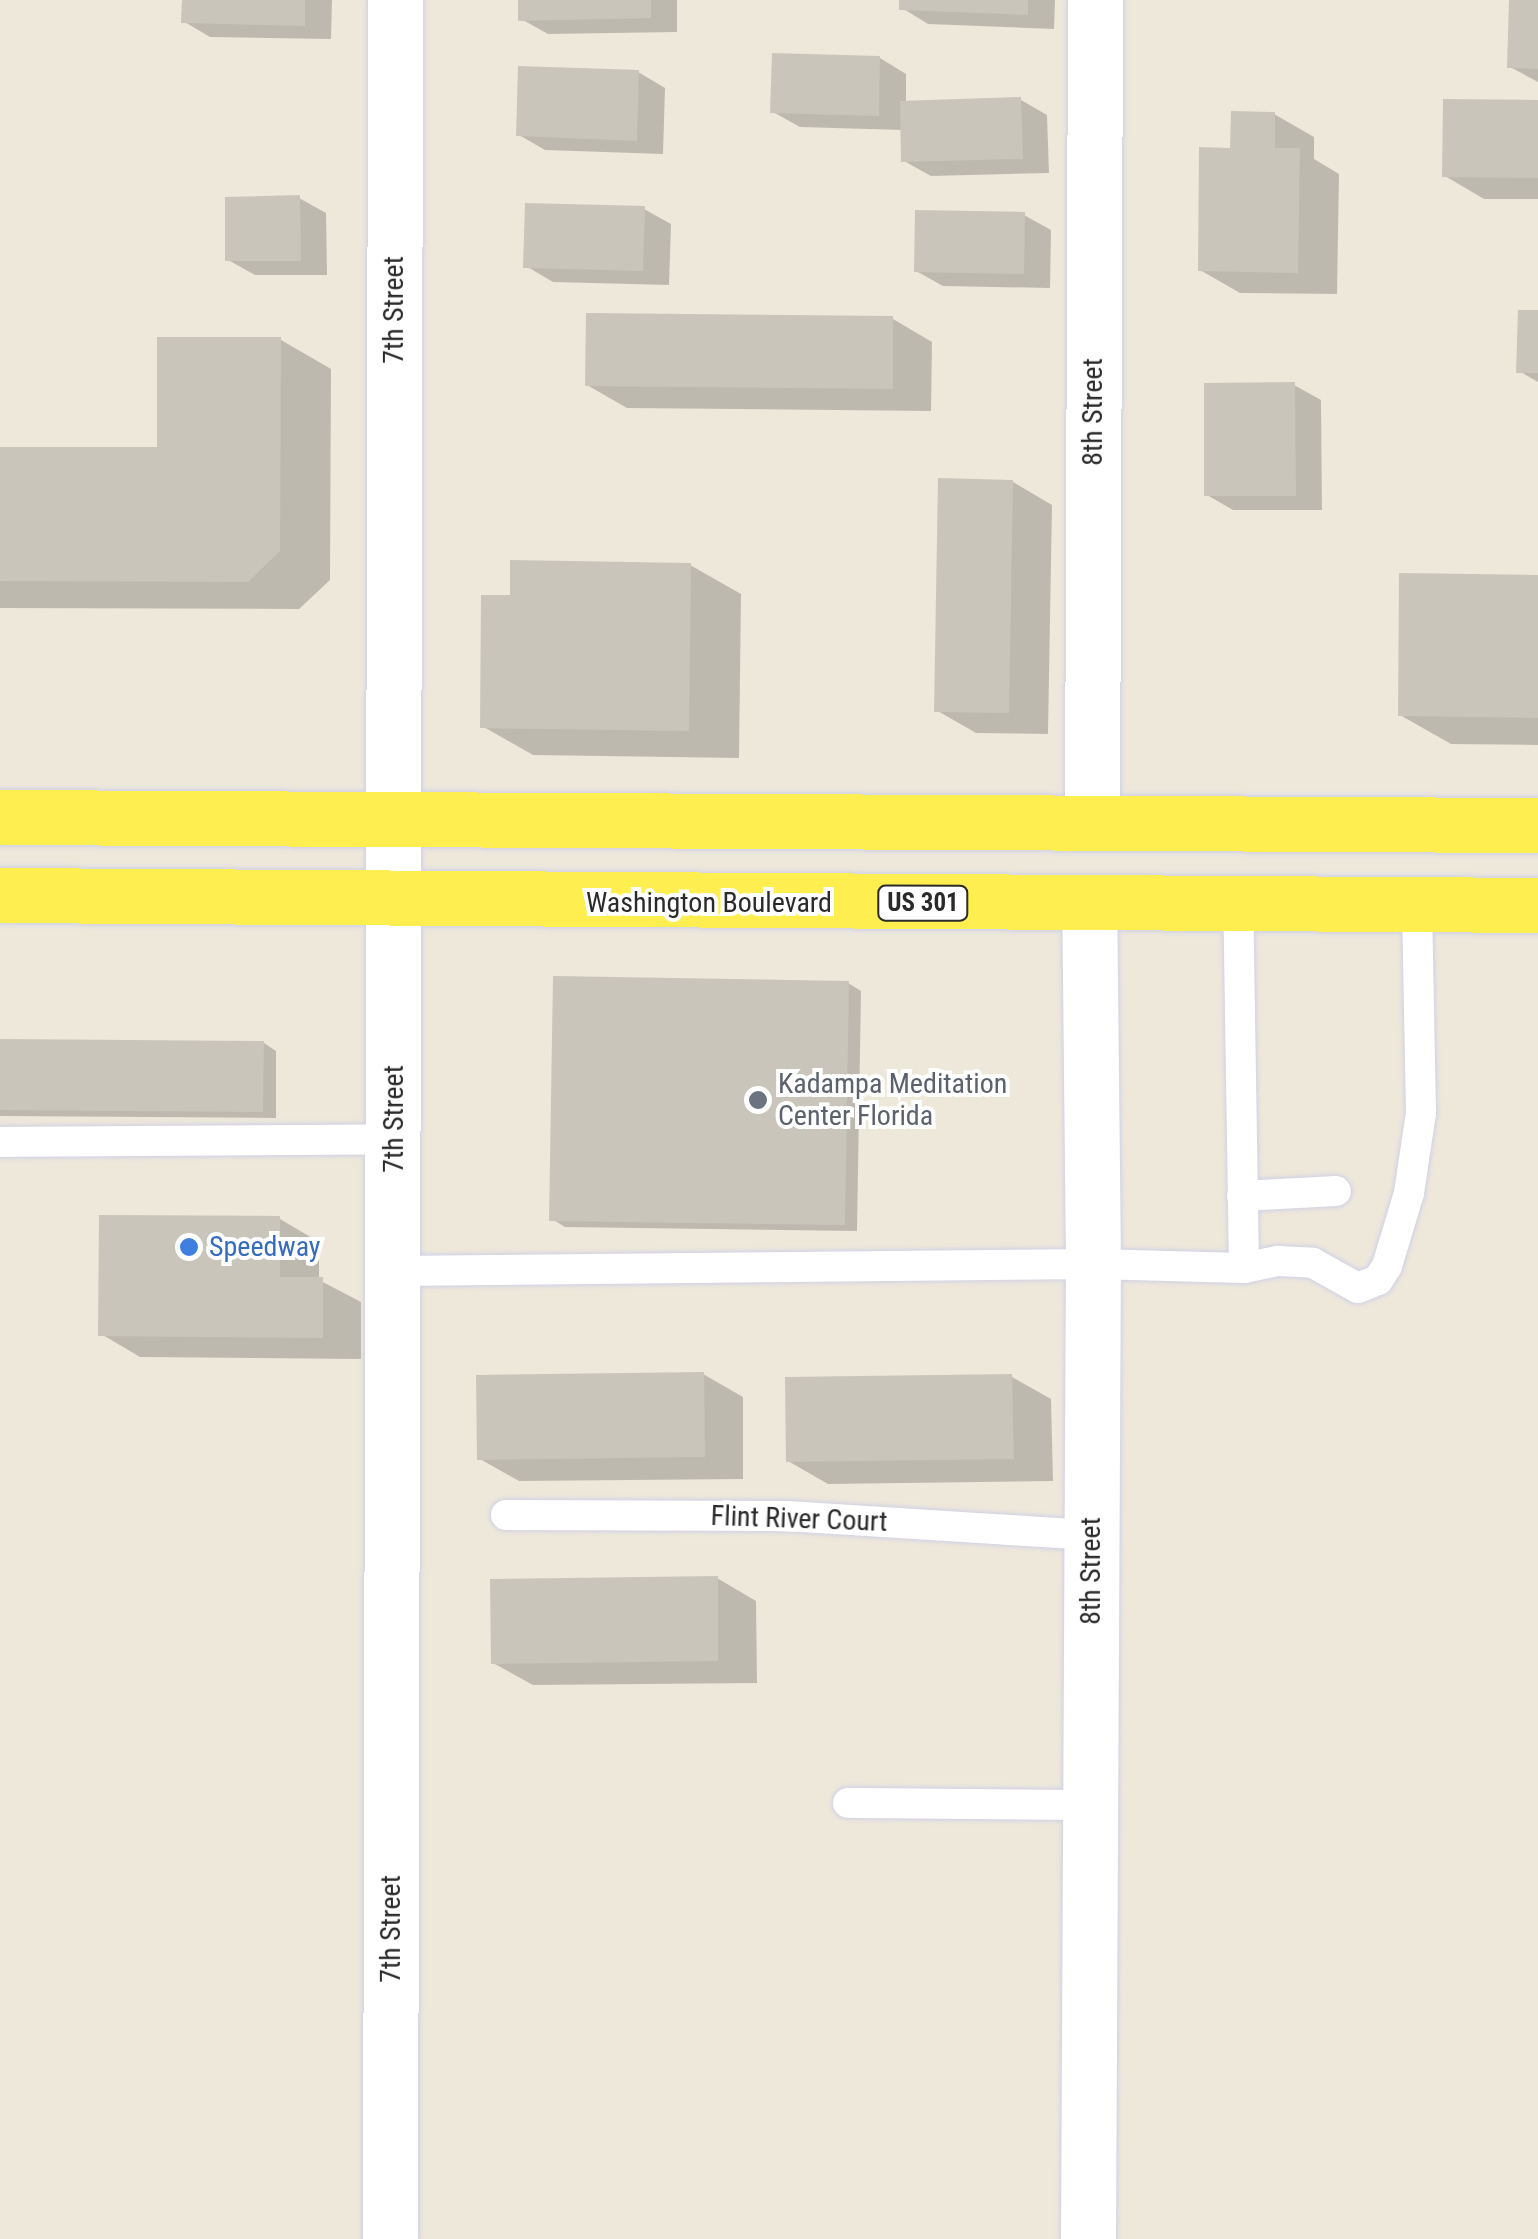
<!DOCTYPE html>
<style>
body{margin:0}
#map{position:relative;width:1538px;height:2239px;overflow:hidden;background:#eee8db;font-family:"Roboto Condensed",sans-serif}
div>[style]{position:absolute}
[style*='--x']{left:calc(var(--x)*1px);top:calc(var(--y)*1px);width:calc(var(--w)*1px);rotate:calc(var(--a)*1deg)}
.shadow>*{inset:0;background:#0003}
.building>*{inset:0;background:#c9c5ba}
.roads{filter:drop-shadow(0 0 2px #d0d1e5) drop-shadow(0 0 2px #d0d1e5)}
.lane>*{height:30px;margin:-15px;padding:0 15px;transform-origin:15px;border-radius:15px;background:#fff}
.street>*{height:55px;margin:-27.5px;padding:0 27.5px;transform-origin:27.5px;border-radius:27.5px;background:#fff}
.primary>*{height:55px;margin:-27.5px;padding:0 27.5px;transform-origin:27.5px;border-radius:27.5px;background:#ffee4f}
.dots>*{width:28px;height:28px;translate:-50% -50%;box-sizing:border-box;border:5px solid #fff;border-radius:50%}
span{translate:-50% -50%;white-space:nowrap;text-align:center;line-height:1.15;-webkit-text-stroke:8px #fff;paint-order:stroke}
.shield-label span{padding:2px 8px;background:#fff;border:2px solid;border-radius:8px;-webkit-text-stroke-width:0}
.shield-label{font-size:25px;color:#2a2a2a;font-weight:700}
.street-label{font-size:28px;color:#2a2a2a}
.worship-label{font-size:28px;color:#5b616d}
.left{translate:0 -50%;text-align:left}
.shop-label{font-size:28px;color:#366cbe}
</style>
<div id="map">
<div class="shadow">
<div style="clip-path:polygon(184px 0,332px 0,331px 39px,210px 37px,183px 21px)"></div>
<div style="clip-path:polygon(520px 0,677px 0,677px 32px,548px 34px,521px 19px)"></div>
<div style="clip-path:polygon(902px 0,1055px 0,1054px 29px,928px 24px,902px 8px)"></div>
<div style="clip-path:polygon(1538px 2px,1538px 82px,1510px 67px)"></div>
<div style="clip-path:polygon(880px 58px,906px 74px,906px 103px,1021px 100px,1047px 115px,1049px 173px,931px 176px,904px 161px,903px 130px,800px 127px,773px 112px)"></div>
<div style="clip-path:polygon(638px 72px,665px 88px,663px 154px,545px 150px,519px 135px)"></div>
<div style="clip-path:polygon(1538px 103px,1538px 199px,1484px 199px,1445px 176px)"></div>
<div style="clip-path:polygon(1274px 114px,1314px 137px,1314px 159px,1339px 174px,1337px 294px,1240px 293px,1200px 270px,1233px 150px)"></div>
<div style="clip-path:polygon(299px 198px,326px 213px,327px 275px,255px 275px,228px 260px)"></div>
<div style="clip-path:polygon(644px 209px,671px 224px,669px 285px,553px 282px,526px 266px)"></div>
<div style="clip-path:polygon(1024px 215px,1051px 230px,1050px 288px,943px 286px,916px 271px)"></div>
<div style="clip-path:polygon(1538px 312px,1538px 382px,1519px 371px)"></div>
<div style="clip-path:polygon(893px 319px,932px 342px,931px 411px,627px 408px,587px 385px)"></div>
<div style="clip-path:polygon(281px 340px,331px 369px,330px 580px,299px 609px,0 608px,0 450px,160px 450px)"></div>
<div style="clip-path:polygon(1294px 385px,1321px 400px,1322px 510px,1233px 510px,1207px 495px)"></div>
<div style="clip-path:polygon(1013px 482px,1052px 505px,1048px 734px,976px 733px,936px 710px)"></div>
<div style="clip-path:polygon(690px 565px,741px 594px,739px 758px,533px 755px,482px 726px,513px 597px)"></div>
<div style="clip-path:polygon(1538px 577px,1538px 745px,1451px 744px,1400px 715px)"></div>
<div style="clip-path:polygon(848px 983px,861px 991px,857px 1231px,565px 1227px,552px 1219px)"></div>
<div style="clip-path:polygon(0 1042px,264px 1043px,276px 1051px,276px 1118px,0 1116px)"></div>
<div style="clip-path:polygon(280px 1219px,319px 1242px,319px 1280px,361px 1302px,361px 1359px,140px 1357px,101px 1334px)"></div>
<div style="clip-path:polygon(703px 1374px,743px 1397px,743px 1479px,519px 1481px,480px 1459px)"></div>
<div style="clip-path:polygon(1012px 1377px,1051px 1399px,1053px 1481px,828px 1484px,788px 1461px)"></div>
<div style="clip-path:polygon(717px 1578px,756px 1601px,757px 1683px,533px 1685px,493px 1663px)"></div>
</div>
<div class="building">
<div style="clip-path:polygon(182px 0,305px 0,305px 26px,181px 23px)"></div>
<div style="clip-path:polygon(518px 0,651px 0,651px 18px,518px 21px)"></div>
<div style="clip-path:polygon(899px 0,1028px 0,1028px 15px,899px 10px)"></div>
<div style="clip-path:polygon(1509px 0,1538px 0,1538px 69px,1507px 68px)"></div>
<div style="clip-path:polygon(772px 53px,880px 56px,879px 116px,770px 113px)"></div>
<div style="clip-path:polygon(518px 66px,639px 70px,637px 141px,516px 136px)"></div>
<div style="clip-path:polygon(1021px 97px,1023px 159px,901px 162px,900px 101px)"></div>
<div style="clip-path:polygon(1443px 99px,1538px 100px,1538px 178px,1442px 177px)"></div>
<div style="clip-path:polygon(1231px 111px,1275px 112px,1275px 148px,1300px 148px,1298px 273px,1198px 271px,1199px 147px,1230px 148px)"></div>
<div style="clip-path:polygon(300px 195px,301px 261px,225px 261px,225px 197px)"></div>
<div style="clip-path:polygon(525px 203px,645px 206px,643px 271px,523px 268px)"></div>
<div style="clip-path:polygon(915px 210px,1025px 212px,1024px 274px,914px 272px)"></div>
<div style="clip-path:polygon(1518px 310px,1538px 310px,1538px 373px,1516px 373px)"></div>
<div style="clip-path:polygon(586px 313px,893px 316px,893px 389px,585px 386px)"></div>
<div style="clip-path:polygon(157px 337px,281px 337px,280px 551px,248px 582px,0 581px,0 447px,157px 447px)"></div>
<div style="clip-path:polygon(1295px 382px,1296px 496px,1204px 496px,1204px 383px)"></div>
<div style="clip-path:polygon(938px 478px,1013px 480px,1009px 713px,934px 712px)"></div>
<div style="clip-path:polygon(510px 560px,691px 563px,689px 731px,480px 728px,481px 595px,510px 595px)"></div>
<div style="clip-path:polygon(1399px 573px,1538px 575px,1538px 718px,1398px 716px)"></div>
<div style="clip-path:polygon(553px 976px,849px 981px,845px 1225px,549px 1221px)"></div>
<div style="clip-path:polygon(0 1039px,264px 1041px,263px 1112px,0 1110px)"></div>
<div style="clip-path:polygon(99px 1215px,280px 1216px,280px 1277px,323px 1277px,323px 1338px,98px 1336px)"></div>
<div style="clip-path:polygon(704px 1372px,705px 1457px,477px 1460px,476px 1375px)"></div>
<div style="clip-path:polygon(1012px 1374px,1014px 1459px,786px 1462px,785px 1377px)"></div>
<div style="clip-path:polygon(718px 1576px,718px 1661px,491px 1664px,490px 1579px)"></div>
</div>
<div class="roads">
<div class="lane">
<div style="--x:0;--y:1142;--w:395;--a:-0.4"></div>
<div style="--x:1242;--y:1196;--w:94;--a:-3"></div>
<div style="--x:1244;--y:1268;--w:35;--a:-12"></div>
<div style="--x:1278;--y:1261;--w:35;--a:3"></div>
<div style="--x:1313;--y:1263;--w:51;--a:29.1"></div>
<div style="--x:1358;--y:1288;--w:22;--a:-22"></div>
<div style="--x:1378;--y:1280;--w:17;--a:-57"></div>
<div style="--x:1387;--y:1266;--w:76;--a:-73.2"></div>
<div style="--x:1409;--y:1193;--w:81;--a:-81.5"></div>
<div style="--x:1421;--y:1113;--w:208;--a:-91.1"></div>
<div style="--x:394;--y:1271;--w:699;--a:-0.57"></div>
<div style="--x:1093;--y:1264;--w:151;--a:1.5"></div>
<div style="--x:1244;--y:1268;--w:364;--a:-90.9"></div>
<div style="--x:506;--y:1515;--w:281;--a:0.2"></div>
<div style="--x:787;--y:1516;--w:305;--a:3.6"></div>
<div style="--x:848;--y:1803;--w:242;--a:0.5"></div>
</div>
<div class="street">
<div style="--x:1092;--y:823;--w:823;--a:-89.79"></div>
<div style="--x:390;--y:2239;--w:2239;--a:-89.87"></div>
<div style="--x:1088;--y:2239;--w:975;--a:-89.71"></div>
<div style="--x:1093;--y:1264;--w:361;--a:-90.6"></div>
</div>
<div class="primary">
<div style="--x:0;--y:817;--w:1538;--a:0.3"></div>
<div style="--x:0;--y:895;--w:1538;--a:0.37"></div>
</div>
</div>
<div class="dots">
<div style="left:758px;top:1100px;background:#6b7280"></div>
<div style="left:189px;top:1247px;background:#3f7fe0"></div>
</div>
<div class="shield-label">
<span style="left:923px;top:903px">US 301</span>
</div>
<div class="street-label">
<span style="left:394px;top:310px;rotate:-90deg">7th Street</span>
<span style="left:1093px;top:412px;rotate:-90deg">8th Street</span>
<span style="left:709px;top:903px">Washington Boulevard</span>
<span style="left:394px;top:1119px;rotate:-90deg">7th Street</span>
<span style="left:799px;top:1519px;rotate:2deg">Flint River Court</span>
<span style="left:1091px;top:1571px;rotate:-90deg">8th Street</span>
<span style="left:391px;top:1929px;rotate:-90deg">7th Street</span>
</div>
<div class="worship-label">
<span class="left" style="left:778px;top:1100px">Kadampa Meditation<br>Center Florida</span>
</div>
<div class="shop-label">
<span class="left" style="left:209px;top:1247px">Speedway</span>
</div>
</div>
